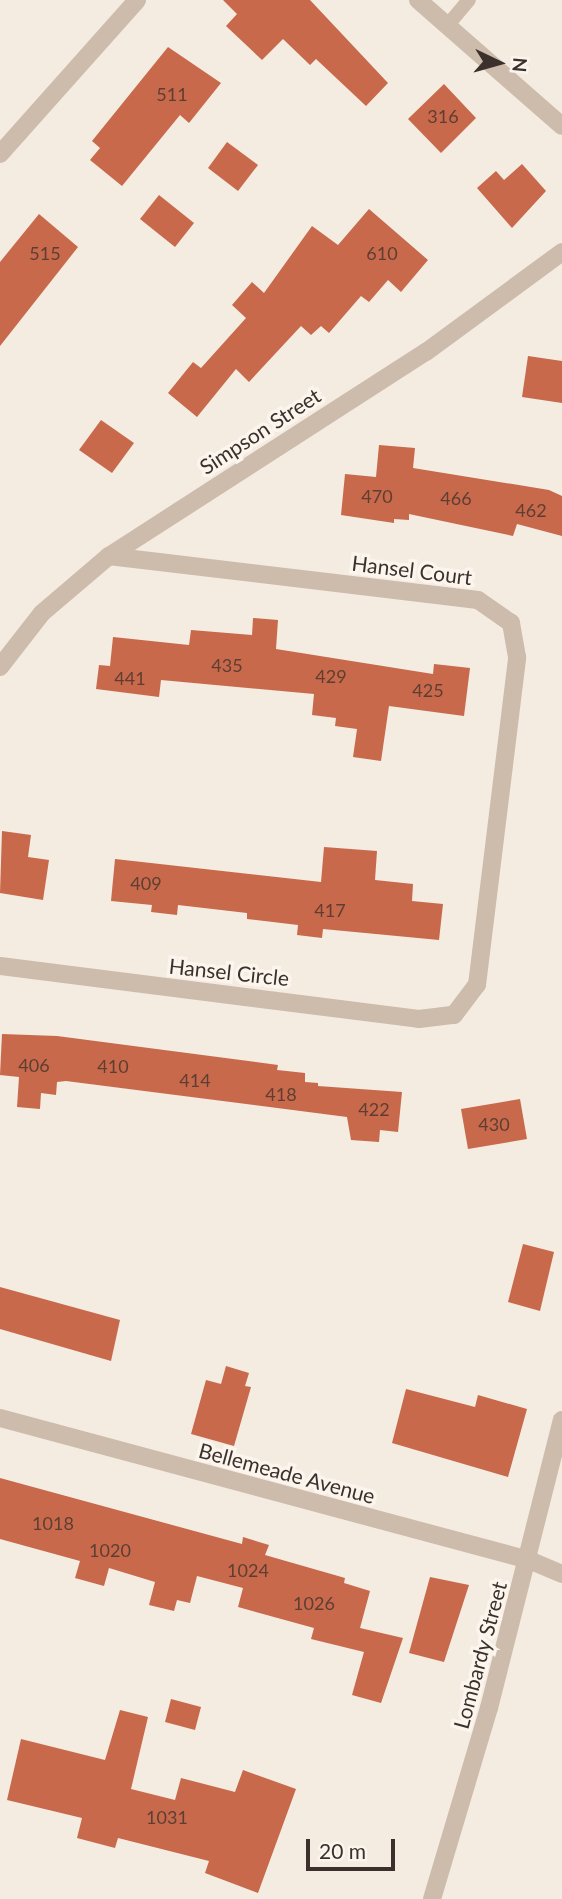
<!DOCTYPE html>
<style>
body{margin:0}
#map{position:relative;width:562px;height:1899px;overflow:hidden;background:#f4ebe1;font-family:Lato,sans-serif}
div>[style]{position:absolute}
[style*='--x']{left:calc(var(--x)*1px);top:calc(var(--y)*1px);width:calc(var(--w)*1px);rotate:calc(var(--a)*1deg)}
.building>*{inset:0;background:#c8694b}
.service>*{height:14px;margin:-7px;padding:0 7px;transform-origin:7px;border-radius:7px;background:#cdbbac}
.minor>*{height:18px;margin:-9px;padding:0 9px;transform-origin:9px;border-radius:9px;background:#cdbbac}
span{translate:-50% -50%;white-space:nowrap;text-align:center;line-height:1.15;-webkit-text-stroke:7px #fbf5ee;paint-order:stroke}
.number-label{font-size:18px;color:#5e3e33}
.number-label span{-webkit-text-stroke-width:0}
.street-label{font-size:21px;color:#3b302b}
.north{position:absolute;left:464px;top:28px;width:70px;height:70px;-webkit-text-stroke:5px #fbf5ee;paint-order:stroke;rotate:95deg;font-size:19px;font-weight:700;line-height:28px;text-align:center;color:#3b302b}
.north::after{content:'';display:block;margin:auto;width:24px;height:32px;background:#3b302b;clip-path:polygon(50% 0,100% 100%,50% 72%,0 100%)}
.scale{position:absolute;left:306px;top:1839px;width:89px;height:32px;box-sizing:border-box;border:4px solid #3b302b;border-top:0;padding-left:9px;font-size:21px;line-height:24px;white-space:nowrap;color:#3b302b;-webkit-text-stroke:5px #fbf5ee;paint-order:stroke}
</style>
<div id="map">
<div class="building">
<div style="clip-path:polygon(223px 0,310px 0,388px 83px,366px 106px,316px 59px,310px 65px,283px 39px,262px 60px,226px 26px,237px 14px)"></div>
<div style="clip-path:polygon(168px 47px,221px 83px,189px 123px,180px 115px,122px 186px,90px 160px,100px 148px,92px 141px)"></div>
<div style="clip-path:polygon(444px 84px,476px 118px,441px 153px,408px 119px)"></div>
<div style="clip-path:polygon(227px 142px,258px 165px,238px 191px,208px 168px)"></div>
<div style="clip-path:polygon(522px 164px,546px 191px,512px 228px,477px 188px,496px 171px,504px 180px)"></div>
<div style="clip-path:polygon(159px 195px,194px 223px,175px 247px,140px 219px)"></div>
<div style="clip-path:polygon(369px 209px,428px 260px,401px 292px,388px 280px,369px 302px,361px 296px,329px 333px,321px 326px,311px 335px,301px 326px,249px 382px,236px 369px,197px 417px,168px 393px,193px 362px,201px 368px,246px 318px,232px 305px,252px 282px,264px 293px,312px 226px,338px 245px)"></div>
<div style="clip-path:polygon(39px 214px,78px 247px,0 346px,0 262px)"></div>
<div style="clip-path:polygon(528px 356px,562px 361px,562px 403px,522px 397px)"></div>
<div style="clip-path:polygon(101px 420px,134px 443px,112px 473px,79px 450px)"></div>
<div style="clip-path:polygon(379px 445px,415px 448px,413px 468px,549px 490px,562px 496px,562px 536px,517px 524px,513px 536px,409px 514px,409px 520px,394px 519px,394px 523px,341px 515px,345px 474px,376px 477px)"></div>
<div style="clip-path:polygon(253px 618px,278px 620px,276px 649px,433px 674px,434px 664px,470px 668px,464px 716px,389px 706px,381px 761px,353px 757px,357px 729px,335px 726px,336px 718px,312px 715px,314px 694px,161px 680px,159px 697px,96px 689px,99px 665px,110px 666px,113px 637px,189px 645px,191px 630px,252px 635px)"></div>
<div style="clip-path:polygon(2px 831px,31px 835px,28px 857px,49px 860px,43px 900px,0 893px)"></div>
<div style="clip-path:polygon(324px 847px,377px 851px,375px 880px,413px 884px,412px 901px,443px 904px,439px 940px,323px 929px,322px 938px,297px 935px,298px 925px,247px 919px,247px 913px,178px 905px,177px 915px,151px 912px,152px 905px,111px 901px,115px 859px,321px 882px)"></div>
<div style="clip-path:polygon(2px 1034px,57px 1036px,278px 1065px,277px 1070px,305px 1073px,305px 1082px,318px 1083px,318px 1086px,402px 1092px,398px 1132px,380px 1130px,379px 1142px,351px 1140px,347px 1117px,66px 1081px,57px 1082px,56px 1095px,41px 1093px,40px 1109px,17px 1107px,19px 1077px,0 1075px)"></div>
<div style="clip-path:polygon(520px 1099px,527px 1139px,468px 1149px,461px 1109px)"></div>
<div style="clip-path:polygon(523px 1244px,554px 1252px,540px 1311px,508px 1302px)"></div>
<div style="clip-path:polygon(0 1287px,120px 1320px,111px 1361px,0 1329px)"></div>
<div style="clip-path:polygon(226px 1366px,249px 1373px,245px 1386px,251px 1387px,234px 1446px,191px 1434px,206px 1380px,221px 1384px)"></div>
<div style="clip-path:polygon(406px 1389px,475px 1407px,478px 1395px,527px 1409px,508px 1477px,392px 1443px)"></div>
<div style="clip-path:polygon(0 1478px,242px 1544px,243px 1537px,269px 1545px,265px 1555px,345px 1578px,344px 1583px,370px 1591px,360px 1628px,403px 1638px,381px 1703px,352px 1695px,364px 1652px,311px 1639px,314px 1628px,238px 1607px,243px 1588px,197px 1576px,190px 1603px,177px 1600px,174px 1611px,149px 1605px,155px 1582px,109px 1568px,104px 1586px,75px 1578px,80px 1561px,0 1539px)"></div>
<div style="clip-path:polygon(430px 1577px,469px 1585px,444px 1662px,409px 1653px)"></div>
<div style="clip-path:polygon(171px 1699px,201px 1707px,195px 1730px,165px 1722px)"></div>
<div style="clip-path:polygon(120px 1710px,148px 1717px,131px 1789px,175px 1800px,181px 1778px,235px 1792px,243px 1770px,296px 1789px,258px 1893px,205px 1873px,209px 1861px,118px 1838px,115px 1848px,77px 1838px,82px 1818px,7px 1800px,21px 1739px,105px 1760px)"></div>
</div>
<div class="service">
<div style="--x:447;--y:26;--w:34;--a:-50"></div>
</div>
<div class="minor">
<div style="--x:418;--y:0;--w:191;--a:41.2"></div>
<div style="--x:0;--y:154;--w:206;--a:-48.3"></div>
<div style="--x:0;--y:667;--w:68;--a:-52.1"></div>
<div style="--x:42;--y:613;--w:88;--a:-40.4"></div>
<div style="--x:109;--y:556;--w:377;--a:-32.8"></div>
<div style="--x:426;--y:352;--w:169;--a:-36.3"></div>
<div style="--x:0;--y:966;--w:422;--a:7.2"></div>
<div style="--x:419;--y:1019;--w:35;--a:-7"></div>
<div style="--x:454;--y:1015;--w:38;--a:-53"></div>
<div style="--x:477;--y:985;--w:330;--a:-83"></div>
<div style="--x:517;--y:657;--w:35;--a:-100"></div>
<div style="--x:511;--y:623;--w:40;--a:-145.1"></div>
<div style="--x:478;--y:600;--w:372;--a:-173.2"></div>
<div style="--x:0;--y:1418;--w:548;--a:15.03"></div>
<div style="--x:529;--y:1560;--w:36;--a:23"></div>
<div style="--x:432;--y:1899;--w:199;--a:-73.4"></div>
<div style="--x:489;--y:1708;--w:297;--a:-75.8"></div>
</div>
<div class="number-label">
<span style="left:172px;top:94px">511</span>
<span style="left:443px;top:116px">316</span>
<span style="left:45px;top:253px">515</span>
<span style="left:382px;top:253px">610</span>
<span style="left:377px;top:496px">470</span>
<span style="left:456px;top:498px">466</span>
<span style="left:531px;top:510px">462</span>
<span style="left:227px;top:665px">435</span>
<span style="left:331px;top:676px">429</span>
<span style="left:130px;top:678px">441</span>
<span style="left:428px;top:690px">425</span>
<span style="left:146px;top:883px">409</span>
<span style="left:330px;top:910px">417</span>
<span style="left:34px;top:1065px">406</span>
<span style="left:113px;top:1066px">410</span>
<span style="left:195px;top:1080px">414</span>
<span style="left:281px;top:1094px">418</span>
<span style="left:374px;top:1109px">422</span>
<span style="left:494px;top:1124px">430</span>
<span style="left:53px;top:1523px">1018</span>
<span style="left:110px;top:1550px">1020</span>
<span style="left:248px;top:1570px">1024</span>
<span style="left:314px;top:1603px">1026</span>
<span style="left:167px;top:1817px">1031</span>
</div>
<div class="street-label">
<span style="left:260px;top:431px;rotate:-33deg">Simpson Street</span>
<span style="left:412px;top:570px;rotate:7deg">Hansel Court</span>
<span style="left:229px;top:972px;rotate:6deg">Hansel Circle</span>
<span style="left:287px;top:1473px;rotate:15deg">Bellemeade Avenue</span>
<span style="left:480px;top:1655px;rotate:-75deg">Lombardy Street</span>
</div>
<div class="north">N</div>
<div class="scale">20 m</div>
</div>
